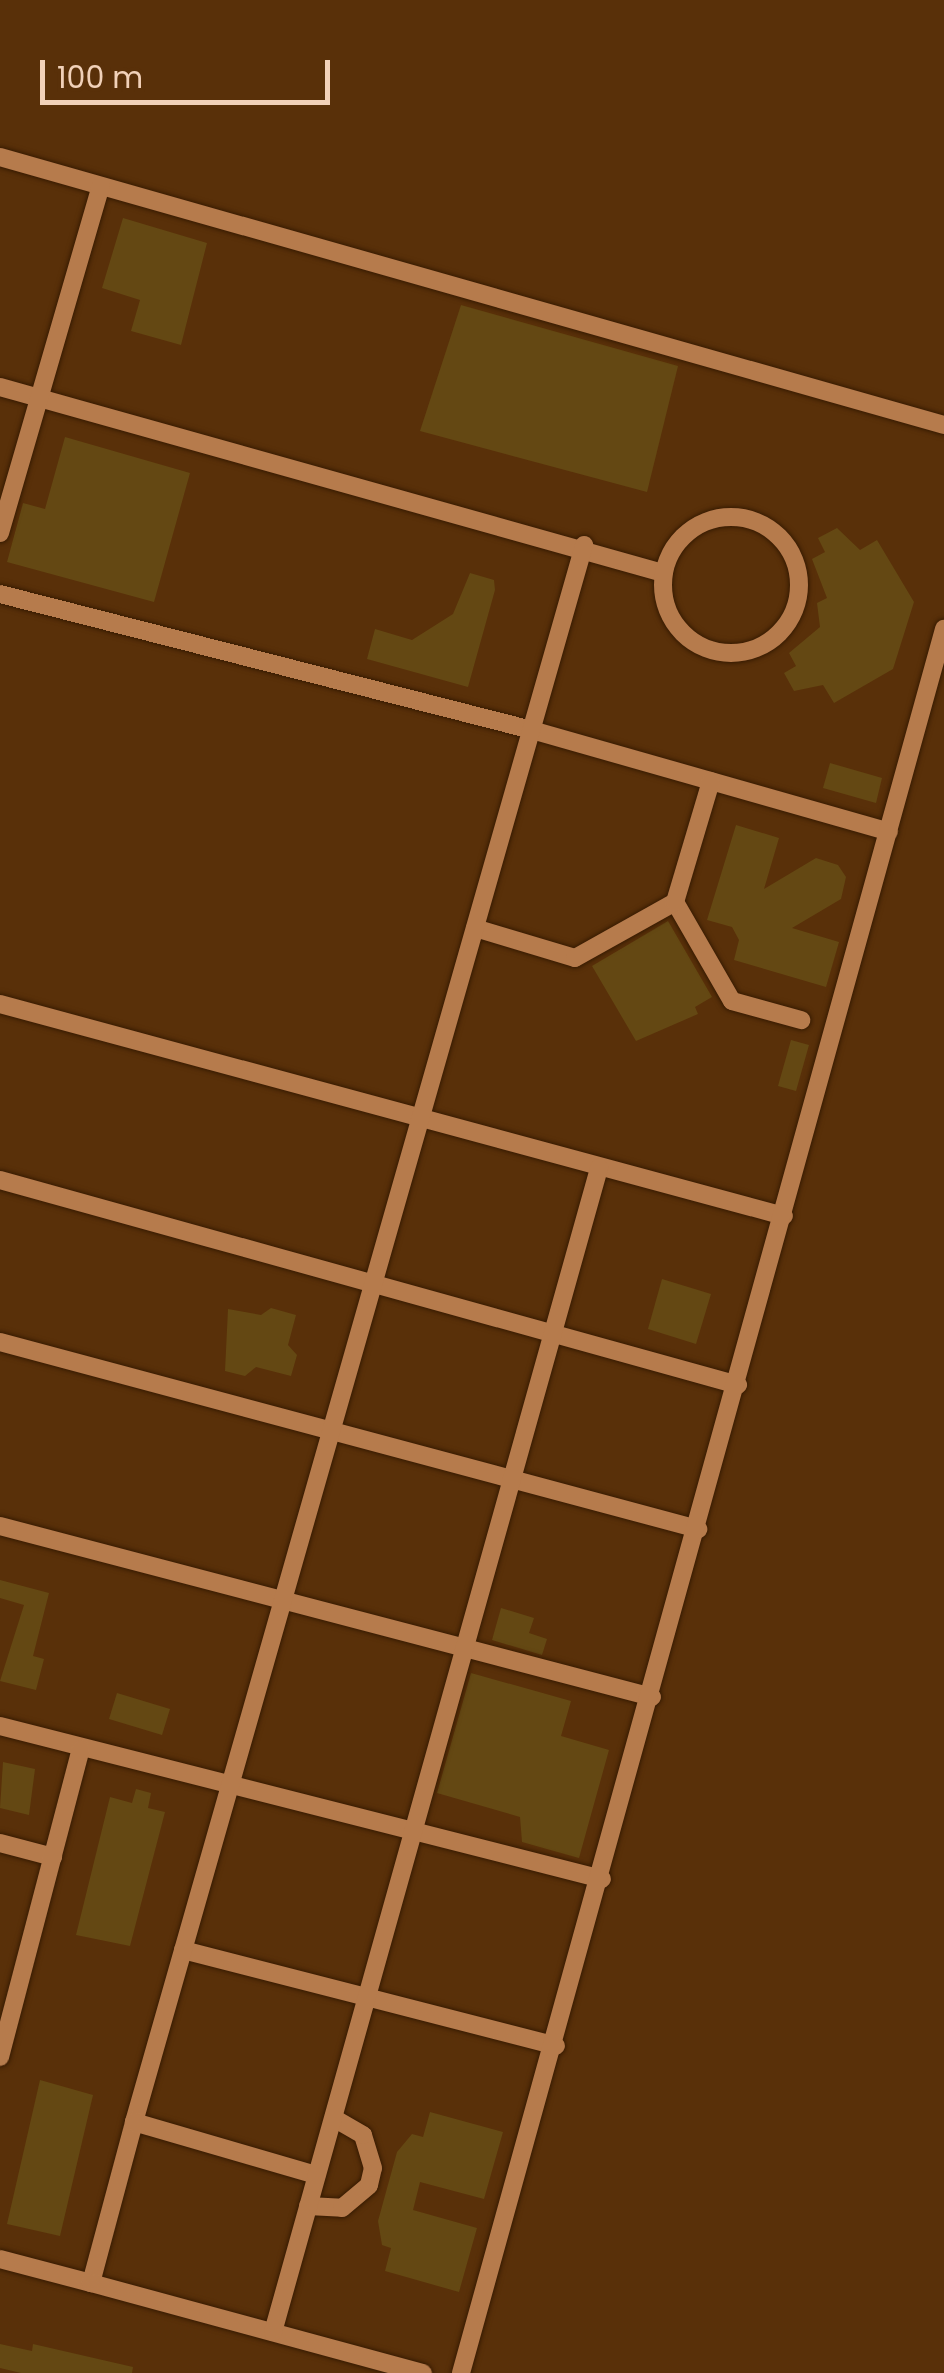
<!DOCTYPE html>
<style>
body{margin:0}
#map{position:relative;width:944px;height:2373px;overflow:hidden;background:#593009;font-family:Poppins,sans-serif}
div>[style]{position:absolute}
[style*='--x']{left:calc(var(--x)*1px);top:calc(var(--y)*1px);width:calc(var(--w)*1px);rotate:calc(var(--a)*1deg)}
.building>*{inset:0;background:#644813}
.roads{filter:drop-shadow(0 0 2px #371b02) drop-shadow(0 0 2px #371b02)}
.minor>*{height:18px;margin:-9px;padding:0 9px;transform-origin:9px;border-radius:9px;background:#b67b4c}
.minor>.ring{margin:-9px;padding:0;box-sizing:content-box;background:none;border:18px solid #b67b4c;border-radius:50%}
span{translate:-50% -50%;white-space:nowrap;text-align:center;line-height:1.15;-webkit-text-stroke:8px #593009;paint-order:stroke}
.scale{position:absolute;left:40px;top:60px;width:290px;height:45px;box-sizing:border-box;border:5px solid #f1d1b9;border-top:0;padding-left:12px;font-size:30px;line-height:35px;white-space:nowrap;color:#f1d1b9;-webkit-text-stroke:8px #593009;paint-order:stroke}
</style>
<div id="map">
<div class="building">
<div style="clip-path:polygon(123px 218px,207px 243px,181px 345px,131px 331px,140px 300px,102px 288px)"></div>
<div style="clip-path:polygon(461px 305px,678px 366px,647px 492px,420px 431px)"></div>
<div style="clip-path:polygon(65px 437px,190px 473px,154px 602px,7px 562px,23px 503px,45px 509px)"></div>
<div style="clip-path:polygon(837px 528px,860px 550px,877px 540px,914px 602px,893px 669px,834px 703px,823px 685px,794px 691px,784px 673px,796px 666px,789px 653px,820px 627px,817px 603px,827px 598px,812px 559px,825px 552px,818px 538px)"></div>
<div style="clip-path:polygon(470px 573px,494px 580px,495px 590px,468px 687px,367px 659px,375px 629px,412px 640px,453px 614px)"></div>
<div style="clip-path:polygon(830px 763px,882px 778px,876px 803px,823px 788px)"></div>
<div style="clip-path:polygon(736px 825px,779px 838px,764px 889px,816px 858px,838px 865px,846px 877px,841px 899px,792px 928px,839px 942px,826px 987px,734px 960px,739px 940px,732px 927px,707px 920px)"></div>
<div style="clip-path:polygon(668px 921px,712px 997px,695px 1007px,698px 1014px,636px 1041px,592px 966px)"></div>
<div style="clip-path:polygon(791px 1040px,809px 1045px,796px 1091px,778px 1086px)"></div>
<div style="clip-path:polygon(662px 1279px,711px 1294px,696px 1344px,648px 1329px)"></div>
<div style="clip-path:polygon(271px 1308px,296px 1315px,288px 1345px,297px 1355px,291px 1376px,256px 1367px,245px 1376px,225px 1371px,228px 1309px,261px 1315px)"></div>
<div style="clip-path:polygon(0 1580px,49px 1593px,33px 1656px,44px 1659px,36px 1690px,0 1681px,24px 1605px,0 1598px)"></div>
<div style="clip-path:polygon(501px 1608px,534px 1618px,529px 1633px,547px 1639px,542px 1655px,492px 1640px)"></div>
<div style="clip-path:polygon(471px 1673px,571px 1701px,561px 1736px,609px 1750px,579px 1858px,522px 1842px,520px 1817px,437px 1793px)"></div>
<div style="clip-path:polygon(117px 1693px,170px 1709px,162px 1735px,109px 1719px)"></div>
<div style="clip-path:polygon(3px 1762px,35px 1769px,29px 1815px,0 1808px)"></div>
<div style="clip-path:polygon(136px 1789px,151px 1793px,148px 1808px,165px 1812px,130px 1946px,76px 1935px,110px 1797px,132px 1803px)"></div>
<div style="clip-path:polygon(40px 2080px,93px 2095px,60px 2236px,7px 2224px)"></div>
<div style="clip-path:polygon(430px 2112px,503px 2132px,484px 2199px,420px 2182px,413px 2210px,477px 2228px,459px 2292px,385px 2271px,391px 2248px,382px 2245px,378px 2221px,397px 2152px,412px 2134px,423px 2137px)"></div>
<div style="clip-path:polygon(0 2344px,32px 2351px,33px 2344px,133px 2367px,132px 2373px,21px 2373px,0 2368px)"></div>
</div>
<div class="roads">
<div class="minor">
<div style="--x:0;--y:157;--w:981;--a:15.85"></div>
<div style="--x:0;--y:387;--w:689;--a:15.67"></div>
<div class="ring" style="left:663px;top:517px;width:118px;height:118px"></div>
<div style="--x:0;--y:533;--w:361;--a:-73.8"></div>
<div style="--x:0;--y:594;--w:549;--a:14.34"></div>
<div style="--x:532;--y:730;--w:371;--a:15.9"></div>
<div style="--x:675;--y:902;--w:114;--a:60.1"></div>
<div style="--x:732;--y:1001;--w:72;--a:15.4"></div>
<div style="--x:475;--y:928;--w:104;--a:16.7"></div>
<div style="--x:575;--y:958;--w:115;--a:-29.2"></div>
<div style="--x:675;--y:902;--w:126;--a:-73.4"></div>
<div style="--x:0;--y:1004;--w:812;--a:15.13"></div>
<div style="--x:0;--y:1180;--w:766;--a:15.52"></div>
<div style="--x:0;--y:1342;--w:723;--a:15"></div>
<div style="--x:0;--y:1526;--w:674;--a:14.7"></div>
<div style="--x:0;--y:1726;--w:621;--a:14.26"></div>
<div style="--x:0;--y:1843;--w:55;--a:14.8"></div>
<div style="--x:183;--y:1950;--w:385;--a:14.4"></div>
<div style="--x:0;--y:2057;--w:318;--a:-75.3"></div>
<div style="--x:134;--y:2122;--w:1640;--a:-74.07"></div>
<div style="--x:308;--y:2206;--w:34;--a:3"></div>
<div style="--x:342;--y:2208;--w:35;--a:-40"></div>
<div style="--x:369;--y:2185;--w:17;--a:-77"></div>
<div style="--x:373;--y:2168;--w:34;--a:-107"></div>
<div style="--x:363;--y:2135;--w:34;--a:-150"></div>
<div style="--x:0;--y:2259;--w:94;--a:14.8"></div>
<div style="--x:91;--y:2283;--w:167;--a:-75"></div>
<div style="--x:134;--y:2122;--w:190;--a:16.2"></div>
<div style="--x:91;--y:2283;--w:344;--a:15.2"></div>
<div style="--x:273;--y:2332;--w:1209;--a:-74.35"></div>
<div style="--x:461;--y:2373;--w:1810;--a:-74.52"></div>
</div>
</div>
<div class="scale">100 m</div>
</div>
